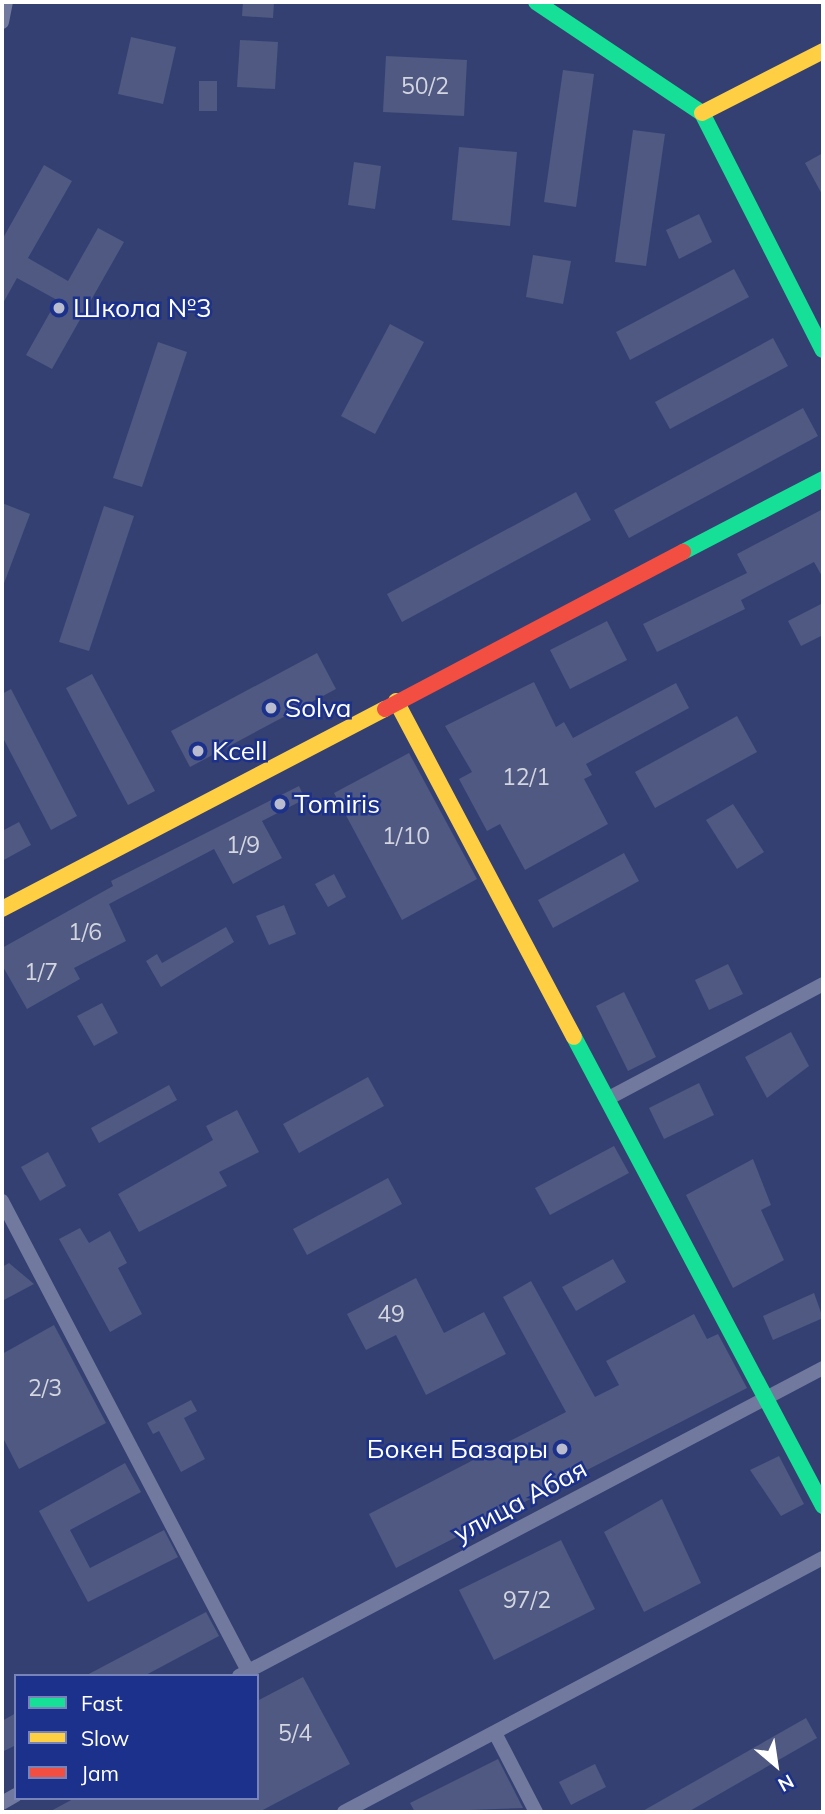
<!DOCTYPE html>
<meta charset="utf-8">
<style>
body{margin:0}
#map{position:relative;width:825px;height:1814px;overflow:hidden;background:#354072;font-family:Mulish,sans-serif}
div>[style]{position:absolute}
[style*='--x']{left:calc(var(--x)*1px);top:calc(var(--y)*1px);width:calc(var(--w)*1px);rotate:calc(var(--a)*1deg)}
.building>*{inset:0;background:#4f5981}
.street>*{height:14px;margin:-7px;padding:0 7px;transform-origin:7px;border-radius:7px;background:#717a9e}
.fast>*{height:16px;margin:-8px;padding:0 8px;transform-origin:8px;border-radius:8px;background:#16e098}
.slow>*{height:16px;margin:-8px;padding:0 8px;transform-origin:8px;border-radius:8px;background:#ffcf43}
.jam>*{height:16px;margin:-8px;padding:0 8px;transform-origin:8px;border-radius:8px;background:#f24e42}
.dots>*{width:19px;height:19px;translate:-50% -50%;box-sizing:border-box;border:4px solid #1c318b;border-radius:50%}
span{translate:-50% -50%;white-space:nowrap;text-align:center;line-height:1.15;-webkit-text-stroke:5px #1c318b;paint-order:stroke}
.number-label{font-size:23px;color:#d3d6e0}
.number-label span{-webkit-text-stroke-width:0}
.poi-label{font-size:26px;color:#fff}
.left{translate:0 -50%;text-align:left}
.right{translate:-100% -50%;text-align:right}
.street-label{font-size:26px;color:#fff}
.frame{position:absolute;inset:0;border:4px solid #fff;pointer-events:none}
.legend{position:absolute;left:14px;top:1674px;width:245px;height:126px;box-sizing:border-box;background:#1c318b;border:2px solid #7783b9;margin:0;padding:9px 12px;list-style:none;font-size:21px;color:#fff}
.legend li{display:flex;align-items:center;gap:14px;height:35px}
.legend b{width:35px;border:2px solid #7783b9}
.north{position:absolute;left:741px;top:1730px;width:70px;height:70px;-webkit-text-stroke:5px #1c318b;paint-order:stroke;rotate:151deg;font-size:19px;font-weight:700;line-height:28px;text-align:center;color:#fff}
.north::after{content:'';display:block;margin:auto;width:24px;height:32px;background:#fff;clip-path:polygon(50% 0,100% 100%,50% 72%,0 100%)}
</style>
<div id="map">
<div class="building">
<div style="clip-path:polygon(243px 2px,274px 2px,273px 18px,242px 16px)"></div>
<div style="clip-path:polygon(131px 37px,176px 47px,163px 104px,118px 94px)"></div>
<div style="clip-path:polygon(240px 40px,278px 42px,275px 89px,237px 87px)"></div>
<div style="clip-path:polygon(386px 56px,467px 60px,464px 116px,383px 112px)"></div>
<div style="clip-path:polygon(563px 70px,594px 74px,576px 207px,544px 202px)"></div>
<div style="clip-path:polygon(199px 81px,217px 81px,217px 111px,199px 111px)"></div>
<div style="clip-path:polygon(633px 130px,665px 134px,646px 266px,615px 262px)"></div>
<div style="clip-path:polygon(459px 147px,517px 152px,510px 226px,452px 220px)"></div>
<div style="clip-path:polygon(823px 153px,823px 196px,805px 163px)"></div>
<div style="clip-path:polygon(354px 162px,381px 166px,375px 209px,348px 205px)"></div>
<div style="clip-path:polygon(44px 165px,72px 181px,28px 258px,68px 281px,98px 228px,124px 242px,52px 369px,26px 355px,57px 300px,17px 278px,2px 305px,2px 240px)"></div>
<div style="clip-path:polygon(699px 214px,712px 242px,679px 259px,666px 230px)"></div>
<div style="clip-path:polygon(533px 255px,571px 261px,563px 304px,526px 297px)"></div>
<div style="clip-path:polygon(734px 269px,749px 297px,630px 360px,616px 332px)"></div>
<div style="clip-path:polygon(390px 324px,424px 342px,375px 434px,341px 416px)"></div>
<div style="clip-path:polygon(773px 338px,788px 366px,670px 429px,655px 402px)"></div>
<div style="clip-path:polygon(158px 342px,187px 352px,142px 487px,113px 478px)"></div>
<div style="clip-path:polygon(803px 408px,818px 436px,629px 538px,614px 510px)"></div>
<div style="clip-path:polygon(576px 492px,591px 520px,402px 622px,387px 594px)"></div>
<div style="clip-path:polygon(2px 503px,30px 514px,3px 586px,2px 585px)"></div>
<div style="clip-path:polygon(104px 506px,134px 516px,89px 651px,59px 642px)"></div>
<div style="clip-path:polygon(823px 509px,823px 578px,814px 562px,741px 600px,745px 609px,657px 652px,643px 624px,747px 573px,737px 554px)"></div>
<div style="clip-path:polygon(823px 603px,823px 635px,801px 646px,788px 621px)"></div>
<div style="clip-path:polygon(607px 621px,627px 660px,570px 689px,550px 650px)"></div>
<div style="clip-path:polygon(317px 653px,336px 689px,190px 767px,171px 731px)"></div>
<div style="clip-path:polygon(92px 674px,155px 791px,128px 805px,66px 688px)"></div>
<div style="clip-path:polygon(534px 682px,556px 727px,564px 722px,573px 738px,676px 683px,689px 708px,586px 764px,592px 775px,584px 779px,608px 824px,525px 870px,500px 824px,487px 831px,459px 779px,472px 772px,445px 726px)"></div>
<div style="clip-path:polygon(11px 689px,77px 816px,51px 830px,2px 736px,2px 694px)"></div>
<div style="clip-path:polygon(737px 716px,757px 752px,655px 808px,635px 772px)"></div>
<div style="clip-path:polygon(409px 753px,477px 879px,402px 920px,334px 793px)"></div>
<div style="clip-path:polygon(299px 786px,305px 799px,262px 821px,282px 858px,233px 884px,214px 849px,109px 904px,126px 941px,74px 968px,80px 979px,27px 1009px,2px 965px,2px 948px,113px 886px,111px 881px)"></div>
<div style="clip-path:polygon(733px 804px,764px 852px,737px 869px,706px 820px)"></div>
<div style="clip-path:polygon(19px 822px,31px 845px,2px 861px,2px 831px)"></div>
<div style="clip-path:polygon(624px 853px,639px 881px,553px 928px,538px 900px)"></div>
<div style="clip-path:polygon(334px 874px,346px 897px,328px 907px,315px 884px)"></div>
<div style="clip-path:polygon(284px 905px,296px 934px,269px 945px,256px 916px)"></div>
<div style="clip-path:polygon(226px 927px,234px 942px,161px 987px,146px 961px,157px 954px,162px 963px)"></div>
<div style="clip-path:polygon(728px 964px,743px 994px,709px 1010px,695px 980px)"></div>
<div style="clip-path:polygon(624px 992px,656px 1057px,628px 1071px,596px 1006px)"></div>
<div style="clip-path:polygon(102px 1003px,118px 1033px,94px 1046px,77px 1016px)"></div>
<div style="clip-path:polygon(791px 1032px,809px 1066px,767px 1098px,745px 1057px)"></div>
<div style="clip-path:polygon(368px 1077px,384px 1106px,299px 1153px,283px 1124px)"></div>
<div style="clip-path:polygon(699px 1083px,714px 1115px,664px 1139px,649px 1108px)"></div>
<div style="clip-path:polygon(169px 1085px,177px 1100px,99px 1143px,91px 1128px)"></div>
<div style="clip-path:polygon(237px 1110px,259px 1152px,219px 1172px,227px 1186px,139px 1232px,118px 1194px,213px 1140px,206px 1126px)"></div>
<div style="clip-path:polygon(614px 1146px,629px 1173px,550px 1215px,535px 1188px)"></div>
<div style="clip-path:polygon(48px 1152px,66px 1186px,40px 1201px,21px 1167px)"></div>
<div style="clip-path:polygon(753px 1159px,771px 1205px,761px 1210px,784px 1260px,733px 1288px,686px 1195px)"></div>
<div style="clip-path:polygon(388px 1178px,402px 1204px,307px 1255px,293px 1229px)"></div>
<div style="clip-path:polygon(80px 1228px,89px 1243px,110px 1231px,127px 1263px,118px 1268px,142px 1314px,110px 1332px,59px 1239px)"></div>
<div style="clip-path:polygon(613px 1259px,626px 1282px,576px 1311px,562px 1287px)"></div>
<div style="clip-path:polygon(9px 1263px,34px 1284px,2px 1301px,2px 1267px)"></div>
<div style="clip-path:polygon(416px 1278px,444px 1333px,484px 1312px,506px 1354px,426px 1395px,396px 1335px,366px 1350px,347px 1314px)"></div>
<div style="clip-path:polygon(531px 1281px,595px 1397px,619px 1385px,606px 1361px,694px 1314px,707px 1339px,718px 1334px,747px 1388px,396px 1568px,369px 1514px,566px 1412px,503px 1297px)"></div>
<div style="clip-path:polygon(814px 1293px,823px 1318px,773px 1340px,763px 1316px)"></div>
<div style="clip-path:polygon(54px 1325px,106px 1423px,19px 1469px,2px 1436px,2px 1354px)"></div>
<div style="clip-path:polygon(191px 1400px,197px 1411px,184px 1418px,205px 1459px,181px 1472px,159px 1431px,153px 1434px,147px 1423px)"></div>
<div style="clip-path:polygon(779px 1456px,804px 1504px,781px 1516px,750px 1470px)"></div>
<div style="clip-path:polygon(125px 1463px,141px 1492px,70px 1530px,90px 1568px,164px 1530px,178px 1557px,88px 1602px,39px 1511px)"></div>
<div style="clip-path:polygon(662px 1499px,701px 1583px,644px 1612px,604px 1532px)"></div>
<div style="clip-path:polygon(561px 1540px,595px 1609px,494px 1660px,459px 1590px)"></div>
<div style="clip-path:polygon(206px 1612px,219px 1636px,144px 1676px,85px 1676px)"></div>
<div style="clip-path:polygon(303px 1677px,350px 1764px,259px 1812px,49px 1812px,75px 1798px,257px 1798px,257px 1701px)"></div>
<div style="clip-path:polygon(16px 1713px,16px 1745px,2px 1752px,2px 1721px)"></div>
<div style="clip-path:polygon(806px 1718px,817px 1738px,688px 1812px,641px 1812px)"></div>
<div style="clip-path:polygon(498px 1759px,523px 1808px,415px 1812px,410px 1803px)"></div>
<div style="clip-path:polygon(595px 1764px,606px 1787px,571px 1805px,559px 1782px)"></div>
</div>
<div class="street">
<div style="--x:2;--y:22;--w:20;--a:-79"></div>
<div style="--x:607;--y:1099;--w:245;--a:-28"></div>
<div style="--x:2;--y:1201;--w:530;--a:62.37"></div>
<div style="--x:239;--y:1676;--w:660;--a:-27.81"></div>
<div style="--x:495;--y:1733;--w:89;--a:62.6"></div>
<div style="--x:2;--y:1803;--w:16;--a:-30"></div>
<div style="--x:344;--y:1812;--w:542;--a:-27.94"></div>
</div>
<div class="fast">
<div style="--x:536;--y:2;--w:200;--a:33.8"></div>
<div style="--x:702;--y:113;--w:266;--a:63"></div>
<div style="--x:683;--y:552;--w:158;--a:-27.5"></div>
<div style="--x:574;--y:1037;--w:531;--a:62.04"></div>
</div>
<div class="slow">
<div style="--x:702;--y:113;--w:136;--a:-27.1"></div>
<div style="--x:396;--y:701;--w:380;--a:62.1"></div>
<div style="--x:2;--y:909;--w:432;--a:-27.6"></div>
</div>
<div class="jam">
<div style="--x:385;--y:709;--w:337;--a:-27.8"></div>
</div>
<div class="dots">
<div style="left:59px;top:308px;background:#b8bcce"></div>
<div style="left:271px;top:708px;background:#b8bcce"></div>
<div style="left:198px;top:751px;background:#b8bcce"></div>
<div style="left:280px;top:804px;background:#b8bcce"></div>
<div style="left:562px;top:1449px;background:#b8bcce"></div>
</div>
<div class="number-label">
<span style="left:425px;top:86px">50/2</span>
<span style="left:526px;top:777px">12/1</span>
<span style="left:406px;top:836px">1/10</span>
<span style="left:243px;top:845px">1/9</span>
<span style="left:85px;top:932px">1/6</span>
<span style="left:41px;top:972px">1/7</span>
<span style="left:391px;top:1314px">49</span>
<span style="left:45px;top:1388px">2/3</span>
<span style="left:527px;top:1600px">97/2</span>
<span style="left:295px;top:1733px">5/4</span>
</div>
<div class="poi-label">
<span class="left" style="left:73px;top:308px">Школа №3</span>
<span class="left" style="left:285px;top:708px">Solva</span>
<span class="left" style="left:212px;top:751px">Kcell</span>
<span class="left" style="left:294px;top:804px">Tomiris</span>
<span class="right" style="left:548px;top:1449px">Бокен Базары</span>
</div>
<div class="street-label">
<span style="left:520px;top:1501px;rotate:-28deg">улица Абая</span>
</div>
<div class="frame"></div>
<ul class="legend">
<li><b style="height:9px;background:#16e098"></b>Fast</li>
<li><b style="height:9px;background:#ffcf43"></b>Slow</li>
<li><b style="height:9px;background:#f24e42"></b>Jam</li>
</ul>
<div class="north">N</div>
</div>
